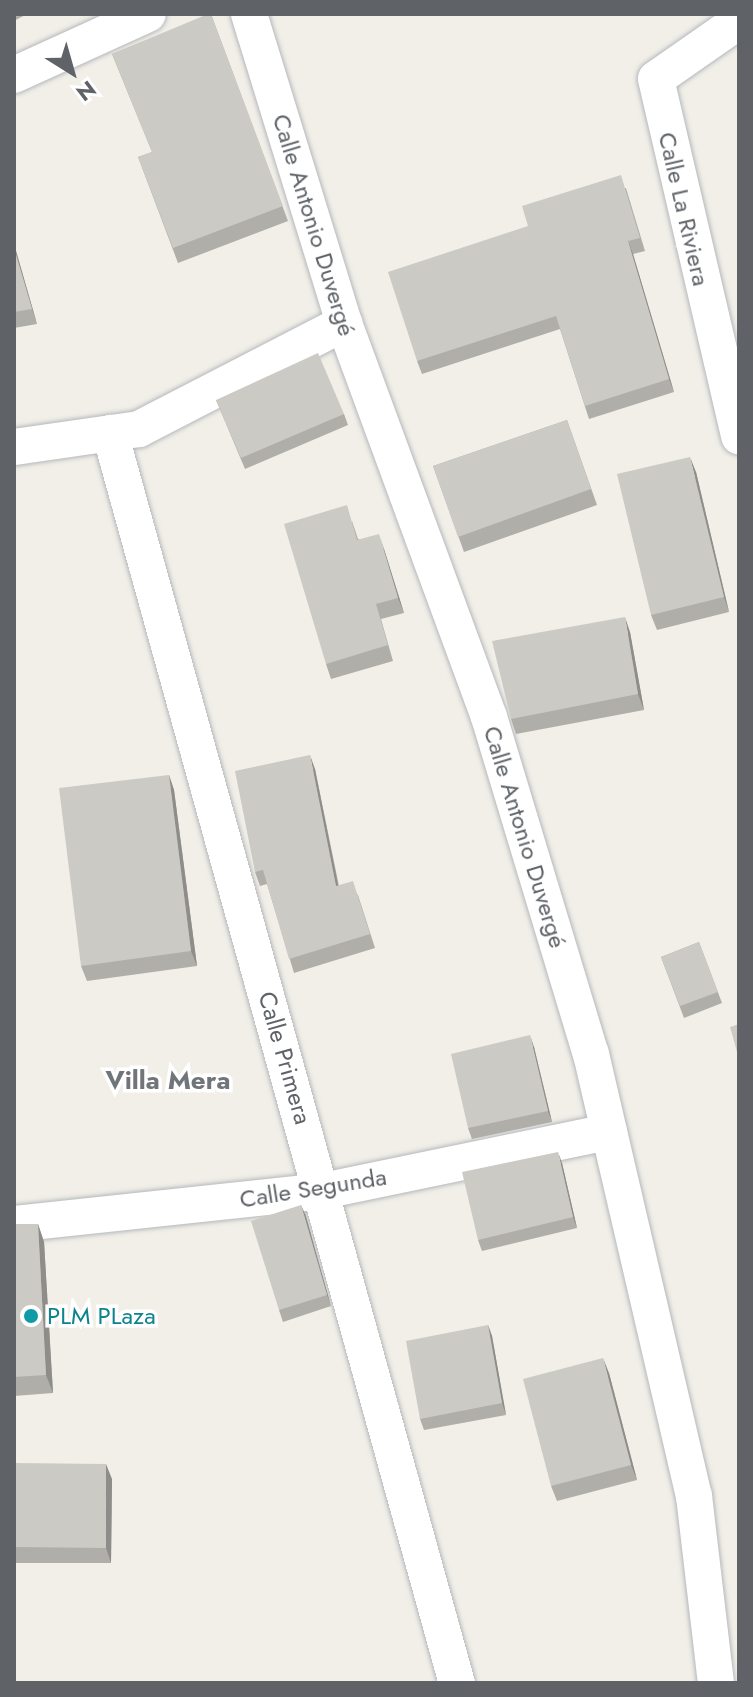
<!DOCTYPE html>
<meta charset="utf-8">
<style>
body{margin:0}
#map{position:relative;width:753px;height:1697px;overflow:hidden;background:#f1efe8;font-family:Jost,sans-serif}
div>[style]{position:absolute}
[style*='--x']{left:calc(var(--x)*1px);top:calc(var(--y)*1px);width:calc(var(--w)*1px);rotate:calc(var(--a)*1deg)}
.roads{filter:drop-shadow(0 0 2px #b5b8bc) drop-shadow(0 0 2px #b5b8bc)}
.minor>*{height:36px;margin:-18px;padding:0 18px;transform-origin:18px;border-radius:18px;background:#fff}
.wall>*{inset:0;background:#afaea9}
.shaded-wall>*{inset:0;background:#8f8d8a}
.building>*{inset:0;background:#cccac5}
.dots>*{width:22px;height:22px;translate:-50% -50%;box-sizing:border-box;border:4px solid #fff;border-radius:50%}
span{translate:-50% -50%;white-space:nowrap;text-align:center;line-height:1.15;-webkit-text-stroke:7px #fff;paint-order:stroke}
.street-label{font-size:24px;color:#5f6368}
.culture-label{font-size:24px;color:#0d838f}
.left{translate:0 -50%;text-align:left}
.neighbourhood-label{font-size:26px;color:#70757a;font-weight:700}
.frame{position:absolute;inset:0;border:16px solid #5f6368;pointer-events:none}
.north{position:absolute;left:32px;top:32px;width:80px;height:80px;-webkit-text-stroke:6px #fff;paint-order:stroke;rotate:143deg;font-size:22px;font-weight:700;line-height:32px;text-align:center;color:#5f6368}
.north::after{content:'';display:block;margin:auto;width:28px;height:36px;background:#5f6368;clip-path:polygon(50% 0,100% 100%,50% 72%,0 100%)}
</style>
<div id="map">
<div class="roads">
<div class="minor">
<div style="--x:249;--y:14;--w:323;--a:72.9"></div>
<div style="--x:344;--y:323;--w:420;--a:69.8"></div>
<div style="--x:489;--y:717;--w:352;--a:73.2"></div>
<div style="--x:591;--y:1054;--w:454;--a:76.9"></div>
<div style="--x:694;--y:1496;--w:188;--a:83.3"></div>
<div style="--x:739;--y:21;--w:101;--a:145.1"></div>
<div style="--x:656;--y:79;--w:367;--a:76.9"></div>
<div style="--x:14;--y:75;--w:147;--a:-24.5"></div>
<div style="--x:110;--y:433;--w:1297;--a:74.49"></div>
<div style="--x:14;--y:447;--w:126;--a:-8.2"></div>
<div style="--x:139;--y:429;--w:231;--a:-27.3"></div>
<div style="--x:14;--y:1224;--w:311;--a:-6.1"></div>
<div style="--x:323;--y:1191;--w:292;--a:-11.7"></div>
</div>
</div>
<div class="wall">
<div style="clip-path:polygon(14px 14px,27px 14px,14px 21px)"></div>
<div style="clip-path:polygon(211px 14px,288px 221px,178px 263px,138px 157px,152px 152px,112px 54px)"></div>
<div style="clip-path:polygon(626px 188px,645px 251px,633px 254px,674px 392px,589px 419px,560px 329px,422px 374px,417px 361px,528px 226px)"></div>
<div style="clip-path:polygon(14px 244px,37px 324px,14px 328px)"></div>
<div style="clip-path:polygon(216px 400px,344px 414px,348px 425px,245px 469px)"></div>
<div style="clip-path:polygon(567px 420px,597px 505px,464px 552px,433px 466px)"></div>
<div style="clip-path:polygon(696px 472px,729px 612px,657px 630px,651px 615px)"></div>
<div style="clip-path:polygon(352px 521px,358px 539px,384px 549px,404px 613px,381px 619px,393px 661px,331px 679px,326px 664px)"></div>
<div style="clip-path:polygon(630px 632px,644px 710px,516px 734px,511px 719px)"></div>
<div style="clip-path:polygon(315px 769px,339px 886px,358px 895px,375px 948px,294px 973px,267px 884px,260px 886px,255px 872px)"></div>
<div style="clip-path:polygon(169px 775px,174px 790px,197px 966px,87px 981px,81px 966px)"></div>
<div style="clip-path:polygon(699px 942px,722px 1003px,684px 1018px,661px 957px)"></div>
<div style="clip-path:polygon(534px 1047px,552px 1122px,472px 1139px,468px 1128px)"></div>
<div style="clip-path:polygon(562px 1163px,577px 1228px,482px 1251px,478px 1240px)"></div>
<div style="clip-path:polygon(301px 1205px,331px 1306px,283px 1322px,279px 1310px)"></div>
<div style="clip-path:polygon(14px 1224px,38px 1224px,44px 1242px,53px 1393px,14px 1396px)"></div>
<div style="clip-path:polygon(488px 1325px,492px 1336px,506px 1415px,424px 1430px,420px 1419px)"></div>
<div style="clip-path:polygon(609px 1373px,637px 1480px,557px 1501px,551px 1486px)"></div>
<div style="clip-path:polygon(14px 1463px,112px 1479px,111px 1563px,14px 1563px)"></div>
</div>
<div class="shaded-wall">
<div style="clip-path:polygon(628px 241px,633px 254px,674px 392px,669px 379px)"></div>
<div style="clip-path:polygon(14px 244px,37px 324px,32px 309px,14px 248px)"></div>
<div style="clip-path:polygon(690px 457px,696px 472px,729px 612px,724px 597px)"></div>
<div style="clip-path:polygon(379px 534px,384px 549px,404px 613px,398px 598px)"></div>
<div style="clip-path:polygon(625px 617px,630px 632px,644px 710px,638px 694px)"></div>
<div style="clip-path:polygon(310px 755px,315px 769px,341px 900px,336px 886px)"></div>
<div style="clip-path:polygon(169px 775px,174px 790px,197px 966px,191px 951px)"></div>
<div style="clip-path:polygon(530px 1035px,534px 1047px,552px 1122px,548px 1111px)"></div>
<div style="clip-path:polygon(558px 1152px,562px 1163px,577px 1228px,573px 1217px)"></div>
<div style="clip-path:polygon(301px 1205px,306px 1216px,331px 1306px,327px 1295px)"></div>
<div style="clip-path:polygon(38px 1224px,44px 1242px,53px 1393px,46px 1375px)"></div>
<div style="clip-path:polygon(488px 1325px,492px 1336px,506px 1415px,502px 1403px)"></div>
<div style="clip-path:polygon(603px 1358px,609px 1373px,637px 1480px,631px 1465px)"></div>
<div style="clip-path:polygon(106px 1464px,112px 1479px,111px 1563px,106px 1548px)"></div>
</div>
<div class="building">
<div style="clip-path:polygon(208px 14px,211px 14px,283px 206px,173px 248px,138px 157px,152px 152px,112px 54px)"></div>
<div style="clip-path:polygon(621px 175px,640px 238px,628px 241px,669px 379px,585px 406px,556px 316px,417px 361px,388px 272px,528px 226px,522px 206px)"></div>
<div style="clip-path:polygon(14px 248px,32px 309px,14px 312px)"></div>
<div style="clip-path:polygon(318px 353px,344px 414px,241px 458px,216px 400px)"></div>
<div style="clip-path:polygon(567px 420px,591px 489px,458px 537px,433px 466px)"></div>
<div style="clip-path:polygon(690px 457px,724px 597px,651px 615px,617px 474px)"></div>
<div style="clip-path:polygon(347px 505px,357px 540px,379px 534px,398px 598px,376px 604px,388px 645px,326px 664px,284px 524px)"></div>
<div style="clip-path:polygon(625px 617px,638px 694px,511px 719px,492px 641px)"></div>
<div style="clip-path:polygon(310px 755px,336px 886px,353px 881px,370px 934px,289px 959px,263px 870px,255px 872px,235px 771px)"></div>
<div style="clip-path:polygon(169px 775px,191px 951px,81px 966px,59px 788px)"></div>
<div style="clip-path:polygon(699px 942px,718px 992px,680px 1006px,661px 957px)"></div>
<div style="clip-path:polygon(739px 1024px,739px 1059px,730px 1027px)"></div>
<div style="clip-path:polygon(530px 1035px,548px 1111px,468px 1128px,451px 1054px)"></div>
<div style="clip-path:polygon(558px 1152px,573px 1217px,478px 1240px,462px 1172px)"></div>
<div style="clip-path:polygon(301px 1205px,327px 1295px,279px 1310px,251px 1221px)"></div>
<div style="clip-path:polygon(14px 1224px,38px 1224px,46px 1375px,14px 1377px)"></div>
<div style="clip-path:polygon(488px 1325px,502px 1403px,420px 1419px,406px 1341px)"></div>
<div style="clip-path:polygon(603px 1358px,631px 1465px,551px 1486px,523px 1379px)"></div>
<div style="clip-path:polygon(14px 1463px,106px 1464px,106px 1548px,14px 1547px)"></div>
</div>
<div class="dots">
<div style="left:31px;top:1316px;background:#0f9aa8"></div>
</div>
<div class="street-label">
<span style="left:684px;top:209px;rotate:77deg">Calle La Riviera</span>
<span style="left:314px;top:225px;rotate:73deg">Calle Antonio Duvergé</span>
<span style="left:525px;top:837px;rotate:73deg">Calle Antonio Duvergé</span>
<span style="left:285px;top:1058px;rotate:74deg">Calle Primera</span>
<span style="left:313px;top:1188px;rotate:-9deg">Calle Segunda</span>
</div>
<div class="culture-label">
<span class="left" style="left:47px;top:1316px">PLM PLaza</span>
</div>
<div class="neighbourhood-label">
<span style="left:168px;top:1081px">Villa Mera</span>
</div>
<div class="frame"></div>
<div class="north">N</div>
</div>
